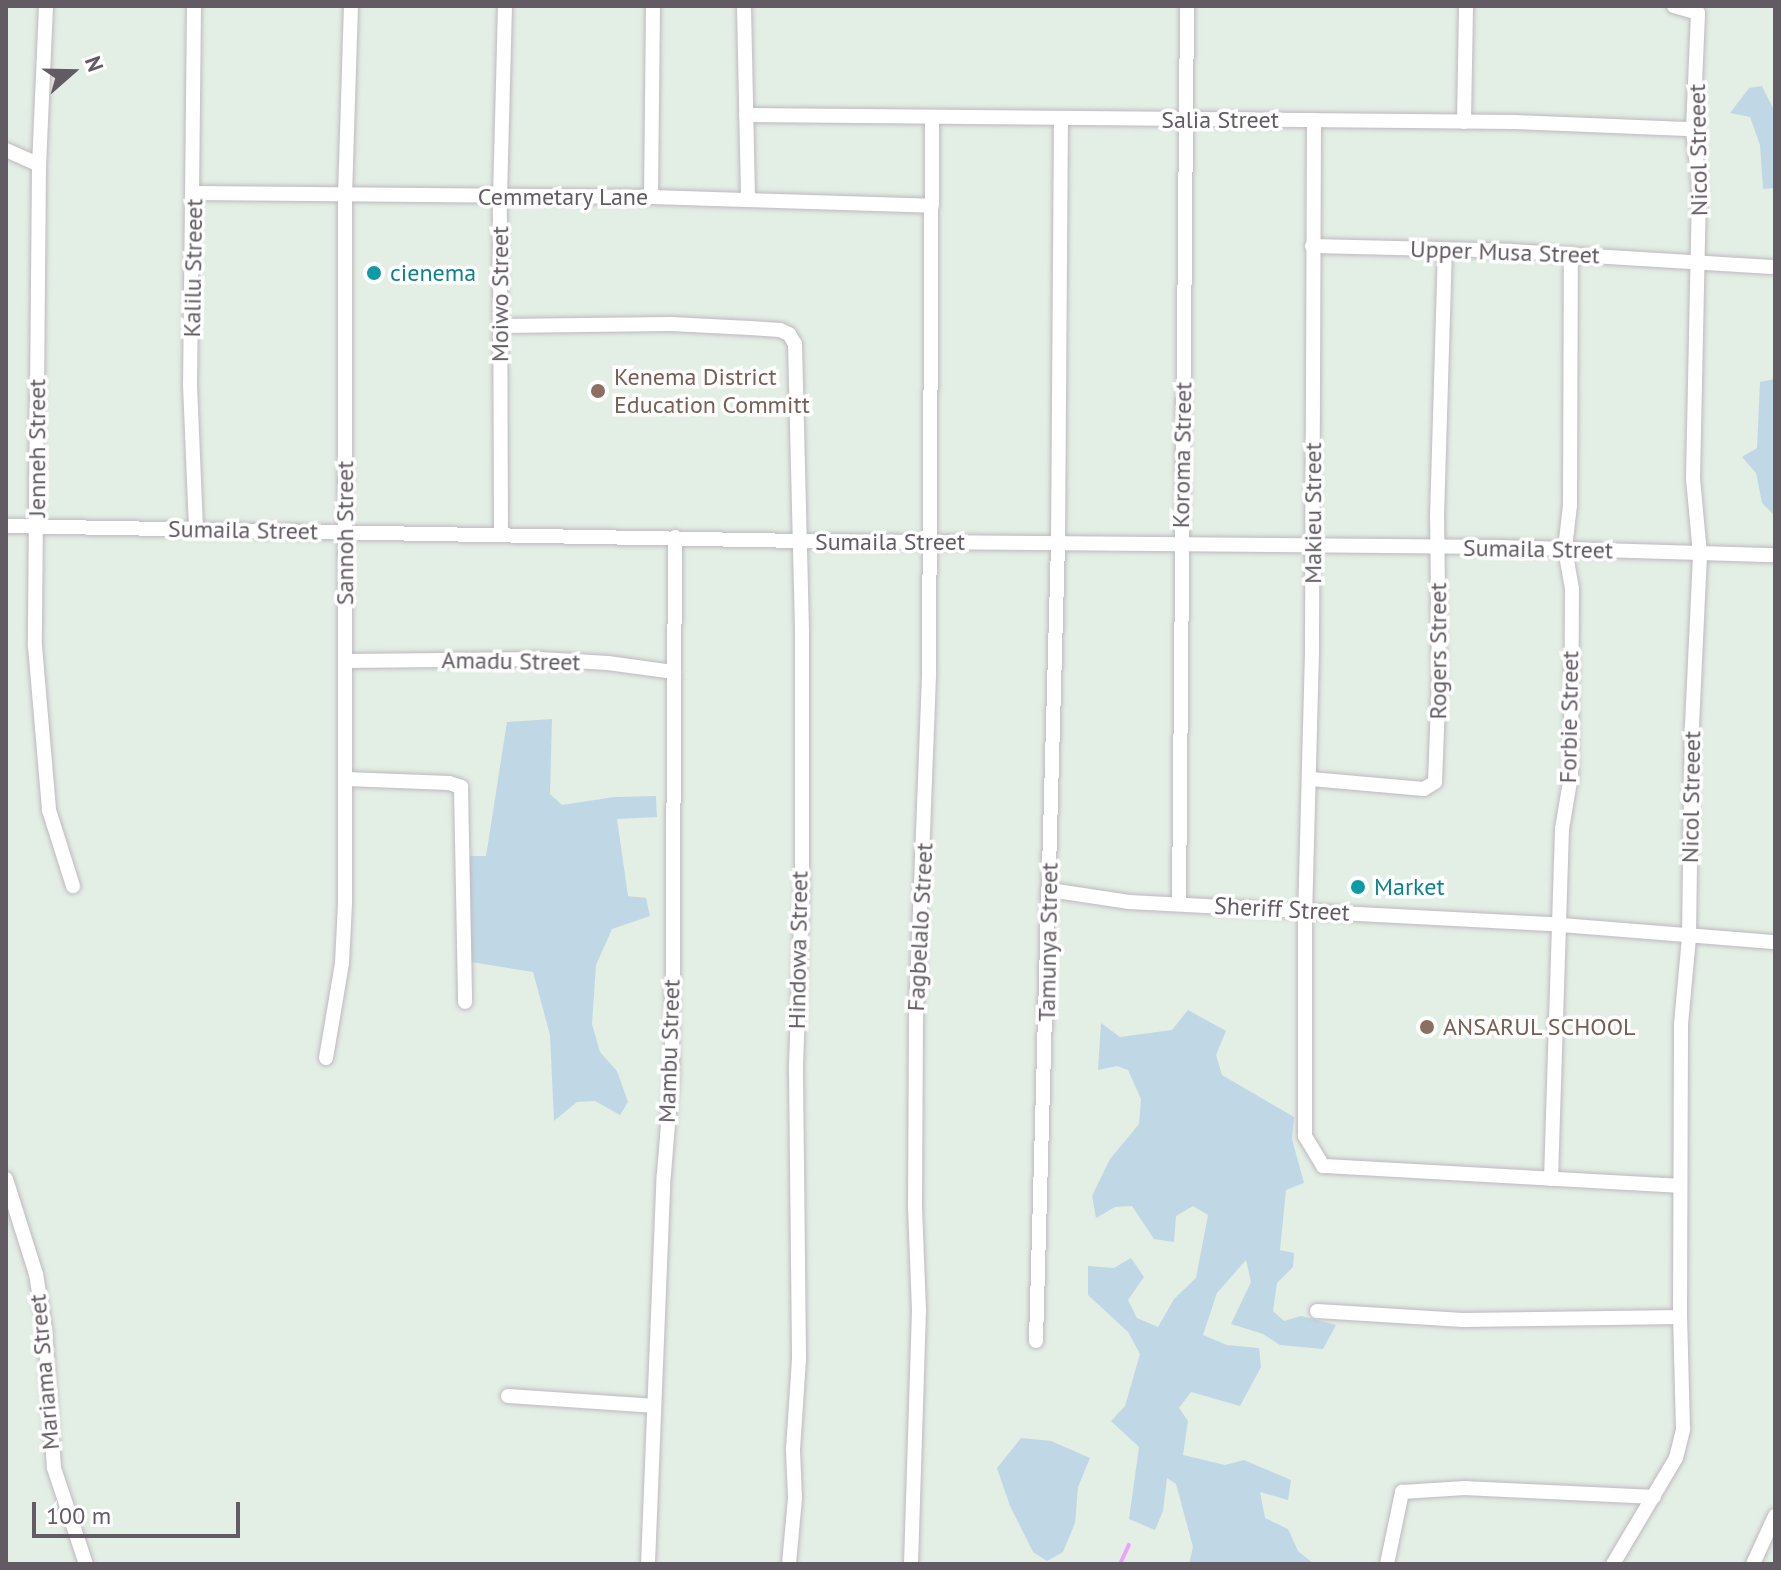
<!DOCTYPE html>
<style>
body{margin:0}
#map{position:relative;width:1781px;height:1570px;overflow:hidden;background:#e3eee5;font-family:"PT Sans",sans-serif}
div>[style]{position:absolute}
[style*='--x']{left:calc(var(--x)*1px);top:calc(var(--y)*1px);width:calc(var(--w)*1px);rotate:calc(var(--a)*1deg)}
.green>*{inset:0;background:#c0d8e5}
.stream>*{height:4px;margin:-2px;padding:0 2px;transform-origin:2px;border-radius:2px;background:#eba4fe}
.roads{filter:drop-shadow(0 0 2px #bfb8bf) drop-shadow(0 0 2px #bfb8bf)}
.minor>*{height:14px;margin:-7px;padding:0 7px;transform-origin:7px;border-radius:7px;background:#fff}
.dots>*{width:22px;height:22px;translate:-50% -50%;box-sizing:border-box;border:4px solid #fff;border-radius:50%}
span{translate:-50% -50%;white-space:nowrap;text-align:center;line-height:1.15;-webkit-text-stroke:7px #fff;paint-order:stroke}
.street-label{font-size:24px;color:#635b64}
.culture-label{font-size:24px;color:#0d838f}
.left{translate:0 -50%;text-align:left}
.education-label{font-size:24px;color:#785e54}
.frame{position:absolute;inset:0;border:8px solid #635b64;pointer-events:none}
.north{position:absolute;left:32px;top:32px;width:80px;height:80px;-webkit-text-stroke:6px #fff;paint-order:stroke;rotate:70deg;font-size:22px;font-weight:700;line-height:32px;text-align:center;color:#635b64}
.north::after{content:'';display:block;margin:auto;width:28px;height:36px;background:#635b64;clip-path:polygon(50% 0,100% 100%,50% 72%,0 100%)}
.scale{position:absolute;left:32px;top:1502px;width:208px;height:36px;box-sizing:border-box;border:4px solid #635b64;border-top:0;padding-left:10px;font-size:24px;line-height:28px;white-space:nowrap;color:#635b64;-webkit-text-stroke:6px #fff;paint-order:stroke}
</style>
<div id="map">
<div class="green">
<div style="clip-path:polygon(1762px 86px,1775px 112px,1775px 188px,1763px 189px,1760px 145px,1750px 117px,1730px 113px,1749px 88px)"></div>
<div style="clip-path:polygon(1775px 379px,1775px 516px,1762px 503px,1756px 473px,1742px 457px,1757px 448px,1760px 382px)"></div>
<div style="clip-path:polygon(552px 719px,550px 794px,562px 805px,614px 797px,656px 796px,657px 817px,617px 819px,628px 896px,646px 898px,650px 916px,612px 929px,596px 965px,592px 1024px,600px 1052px,617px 1071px,628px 1102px,620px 1115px,595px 1101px,577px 1102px,554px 1121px,550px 1035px,533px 972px,471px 962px,467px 856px,486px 856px,507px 722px)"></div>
<div style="clip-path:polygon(1188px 1010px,1226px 1031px,1216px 1055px,1222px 1075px,1294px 1117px,1292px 1139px,1304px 1183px,1286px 1190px,1280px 1250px,1294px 1253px,1293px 1267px,1277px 1283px,1273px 1311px,1284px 1321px,1301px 1316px,1336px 1325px,1323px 1349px,1280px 1345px,1263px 1334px,1231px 1324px,1251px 1282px,1246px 1260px,1217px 1293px,1203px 1335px,1227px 1345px,1259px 1348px,1261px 1367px,1240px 1406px,1191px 1392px,1179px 1408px,1188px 1421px,1183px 1455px,1225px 1465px,1244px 1460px,1291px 1480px,1288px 1500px,1260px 1492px,1265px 1518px,1288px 1529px,1298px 1551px,1314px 1564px,1189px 1564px,1193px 1547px,1176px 1484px,1167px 1478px,1163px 1511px,1155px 1530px,1129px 1519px,1139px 1447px,1111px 1421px,1125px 1406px,1140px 1354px,1128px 1332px,1088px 1295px,1088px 1266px,1114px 1268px,1131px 1258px,1144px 1277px,1128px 1300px,1137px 1318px,1158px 1327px,1174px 1299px,1196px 1278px,1208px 1215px,1193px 1206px,1176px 1216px,1174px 1242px,1154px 1239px,1132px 1206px,1115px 1207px,1096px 1218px,1092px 1196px,1110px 1159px,1139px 1124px,1141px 1099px,1128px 1070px,1117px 1066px,1098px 1070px,1101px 1023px,1120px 1037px,1172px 1030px)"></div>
<div style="clip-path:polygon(1021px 1438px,1051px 1441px,1090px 1458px,1078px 1487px,1075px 1523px,1063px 1552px,1047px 1561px,1033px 1552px,1010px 1506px,997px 1468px)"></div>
</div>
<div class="stream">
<div style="--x:1120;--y:1564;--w:21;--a:-65"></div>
</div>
<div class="roads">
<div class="minor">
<div style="--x:46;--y:6;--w:159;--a:92.5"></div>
<div style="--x:39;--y:165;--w:481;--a:90.5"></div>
<div style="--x:35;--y:646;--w:165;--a:85.1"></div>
<div style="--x:49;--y:810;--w:80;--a:72.5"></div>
<div style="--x:194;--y:6;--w:379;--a:90.6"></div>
<div style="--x:190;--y:385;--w:146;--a:87.6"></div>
<div style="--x:744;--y:6;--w:194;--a:88.8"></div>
<div style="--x:746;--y:115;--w:769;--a:0.52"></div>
<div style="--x:1515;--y:122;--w:178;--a:2.3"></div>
<div style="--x:1314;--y:120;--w:531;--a:90.22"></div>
<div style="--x:1312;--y:651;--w:260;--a:91.5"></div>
<div style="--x:1305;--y:911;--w:225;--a:90"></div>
<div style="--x:1305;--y:1136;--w:35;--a:59"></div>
<div style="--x:1323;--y:1166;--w:357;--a:3.2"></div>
<div style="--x:1464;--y:122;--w:116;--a:-89"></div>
<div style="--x:6;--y:150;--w:36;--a:24"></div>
<div style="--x:195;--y:193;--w:456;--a:0.5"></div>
<div style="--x:651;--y:197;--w:281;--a:1.8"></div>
<div style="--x:651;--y:197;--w:191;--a:-89.4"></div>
<div style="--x:1312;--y:246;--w:199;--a:1.4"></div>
<div style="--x:1511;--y:251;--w:261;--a:3.5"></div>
<div style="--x:500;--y:326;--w:171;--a:-0.7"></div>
<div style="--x:671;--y:324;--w:79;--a:2.9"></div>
<div style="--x:750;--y:328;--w:30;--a:4"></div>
<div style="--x:780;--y:330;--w:10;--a:24"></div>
<div style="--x:789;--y:334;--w:12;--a:59"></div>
<div style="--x:795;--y:344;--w:288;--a:88.6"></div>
<div style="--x:802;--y:632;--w:262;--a:90"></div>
<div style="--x:802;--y:894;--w:176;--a:92"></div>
<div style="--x:796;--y:1070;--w:289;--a:89.4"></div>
<div style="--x:799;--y:1359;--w:91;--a:93.8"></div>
<div style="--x:793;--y:1450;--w:48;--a:87.6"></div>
<div style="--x:795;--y:1498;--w:66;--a:95.2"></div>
<div style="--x:6;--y:526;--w:793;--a:1.08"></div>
<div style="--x:799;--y:541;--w:700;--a:0.49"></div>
<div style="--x:1499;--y:547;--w:276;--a:1.7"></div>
<div style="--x:501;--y:534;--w:337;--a:-90.2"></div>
<div style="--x:500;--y:197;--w:191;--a:-88.5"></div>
<div style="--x:347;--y:661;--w:193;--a:-0.6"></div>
<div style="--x:540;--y:659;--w:68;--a:3.4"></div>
<div style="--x:608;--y:663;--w:67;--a:7.8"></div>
<div style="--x:346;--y:779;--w:103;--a:2.2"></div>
<div style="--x:449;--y:783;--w:13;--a:18"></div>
<div style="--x:461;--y:787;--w:215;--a:88.9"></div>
<div style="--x:1311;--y:779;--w:113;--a:5.1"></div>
<div style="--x:1424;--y:789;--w:13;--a:-32"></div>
<div style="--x:1435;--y:782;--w:106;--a:-87.8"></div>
<div style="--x:1439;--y:676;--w:159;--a:-90.7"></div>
<div style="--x:1437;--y:517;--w:267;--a:-88.3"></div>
<div style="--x:1050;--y:890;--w:80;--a:8.6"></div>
<div style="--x:1129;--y:902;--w:434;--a:3"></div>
<div style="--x:1562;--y:925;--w:214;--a:4.6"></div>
<div style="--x:1179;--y:904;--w:898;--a:-89.49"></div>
<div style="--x:326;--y:1058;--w:96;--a:-80.4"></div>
<div style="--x:342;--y:963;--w:60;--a:-87.1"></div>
<div style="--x:345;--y:903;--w:707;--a:-90"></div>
<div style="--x:345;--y:196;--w:190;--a:-88.2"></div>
<div style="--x:6;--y:1179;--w:100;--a:72.5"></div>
<div style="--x:36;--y:1274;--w:56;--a:80.7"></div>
<div style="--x:45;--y:1329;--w:139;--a:86.3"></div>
<div style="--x:54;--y:1468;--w:101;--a:71.6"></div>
<div style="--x:1551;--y:1179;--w:350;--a:-88.2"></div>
<div style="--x:1562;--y:829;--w:54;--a:-80.4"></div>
<div style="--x:1571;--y:776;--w:187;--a:-89.7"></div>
<div style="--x:1572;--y:589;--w:41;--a:-99.9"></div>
<div style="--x:1565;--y:549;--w:44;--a:-83.5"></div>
<div style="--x:1570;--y:505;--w:251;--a:-89.8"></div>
<div style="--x:1317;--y:1311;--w:146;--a:3.5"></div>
<div style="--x:1463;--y:1320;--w:217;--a:-0.8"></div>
<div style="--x:1036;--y:1341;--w:797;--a:-88.42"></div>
<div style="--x:1058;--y:544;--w:426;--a:-89.6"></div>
<div style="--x:508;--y:1396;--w:145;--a:3.9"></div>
<div style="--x:648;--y:1564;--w:390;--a:-87.7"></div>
<div style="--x:664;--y:1174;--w:100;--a:-85.4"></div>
<div style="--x:672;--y:1074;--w:537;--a:-89.68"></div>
<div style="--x:911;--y:1564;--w:253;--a:-88.2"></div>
<div style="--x:919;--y:1311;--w:105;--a:-92.2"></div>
<div style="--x:915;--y:1206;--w:192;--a:-89.7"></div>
<div style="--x:916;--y:1014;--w:343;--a:-87.8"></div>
<div style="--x:929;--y:671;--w:554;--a:-89.69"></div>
<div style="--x:1387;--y:1564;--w:74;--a:-78.2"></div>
<div style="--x:1402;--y:1492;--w:63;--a:-3.6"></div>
<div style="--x:1465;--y:1488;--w:189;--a:2.7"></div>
<div style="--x:1613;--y:1564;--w:123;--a:-59.3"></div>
<div style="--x:1676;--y:1458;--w:30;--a:-76"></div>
<div style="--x:1683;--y:1429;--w:112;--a:-91.5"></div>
<div style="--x:1680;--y:1317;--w:293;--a:-89.8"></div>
<div style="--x:1681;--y:1024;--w:87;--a:-84.7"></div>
<div style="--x:1689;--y:937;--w:212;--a:-89.2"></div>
<div style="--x:1692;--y:725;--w:171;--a:-87.3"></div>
<div style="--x:1700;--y:554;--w:76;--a:-95.3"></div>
<div style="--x:1693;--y:478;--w:292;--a:-88.8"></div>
<div style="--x:1699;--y:186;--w:57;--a:-96"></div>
<div style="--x:1693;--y:129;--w:116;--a:-87.5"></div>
<div style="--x:1698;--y:13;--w:25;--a:-164"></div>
<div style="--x:1753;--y:1564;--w:53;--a:-65.4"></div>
</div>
</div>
<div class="dots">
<div style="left:374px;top:273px;background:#0f9aa8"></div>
<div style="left:598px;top:391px;background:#8d6e63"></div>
<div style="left:1358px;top:887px;background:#0f9aa8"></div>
<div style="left:1427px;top:1027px;background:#8d6e63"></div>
</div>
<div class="street-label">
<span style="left:1220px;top:120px">Salia Street</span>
<span style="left:1698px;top:150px;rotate:-91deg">Nicol Streeet</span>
<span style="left:563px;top:197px">Cemmetary Lane</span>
<span style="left:1505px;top:252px;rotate:2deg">Upper Musa Street</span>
<span style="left:193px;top:268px;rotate:-89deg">Kalilu Streeet</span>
<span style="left:500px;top:294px;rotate:-90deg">Moiwo Street</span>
<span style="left:37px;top:448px;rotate:-90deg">Jenneh Street</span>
<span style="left:1182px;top:455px;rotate:-89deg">Koroma Street</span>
<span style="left:1313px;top:513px;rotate:-90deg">Makieu Street</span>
<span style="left:243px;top:530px;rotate:1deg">Sumaila Street</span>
<span style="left:345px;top:533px;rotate:-90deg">Sannoh Street</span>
<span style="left:890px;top:542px">Sumaila Street</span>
<span style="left:1538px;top:549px;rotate:1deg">Sumaila Street</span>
<span style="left:1438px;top:651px;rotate:-90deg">Rogers Street</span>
<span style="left:511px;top:661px;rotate:1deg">Amadu Street</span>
<span style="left:1569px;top:717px;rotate:-89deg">Forbie Street</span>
<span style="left:1691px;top:797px;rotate:-89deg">Nicol Streeet</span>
<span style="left:1282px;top:909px;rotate:3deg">Sheriff Street</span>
<span style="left:920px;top:927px;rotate:-87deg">Fagbelalo Street</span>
<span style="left:1048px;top:942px;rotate:-89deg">Tamunya Street</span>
<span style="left:798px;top:950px;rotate:-89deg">Hindowa Street</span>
<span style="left:669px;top:1051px;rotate:-88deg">Mambu Street</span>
<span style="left:44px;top:1372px;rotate:-95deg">Mariama Street</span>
</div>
<div class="culture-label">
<span class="left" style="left:390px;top:273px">cienema</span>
<span class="left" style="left:1374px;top:887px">Market</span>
</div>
<div class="education-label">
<span class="left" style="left:614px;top:391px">Kenema District<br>Education Committ</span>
<span class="left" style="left:1443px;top:1027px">ANSARUL SCHOOL</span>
</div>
<div class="frame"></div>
<div class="north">N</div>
<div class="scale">100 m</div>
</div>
